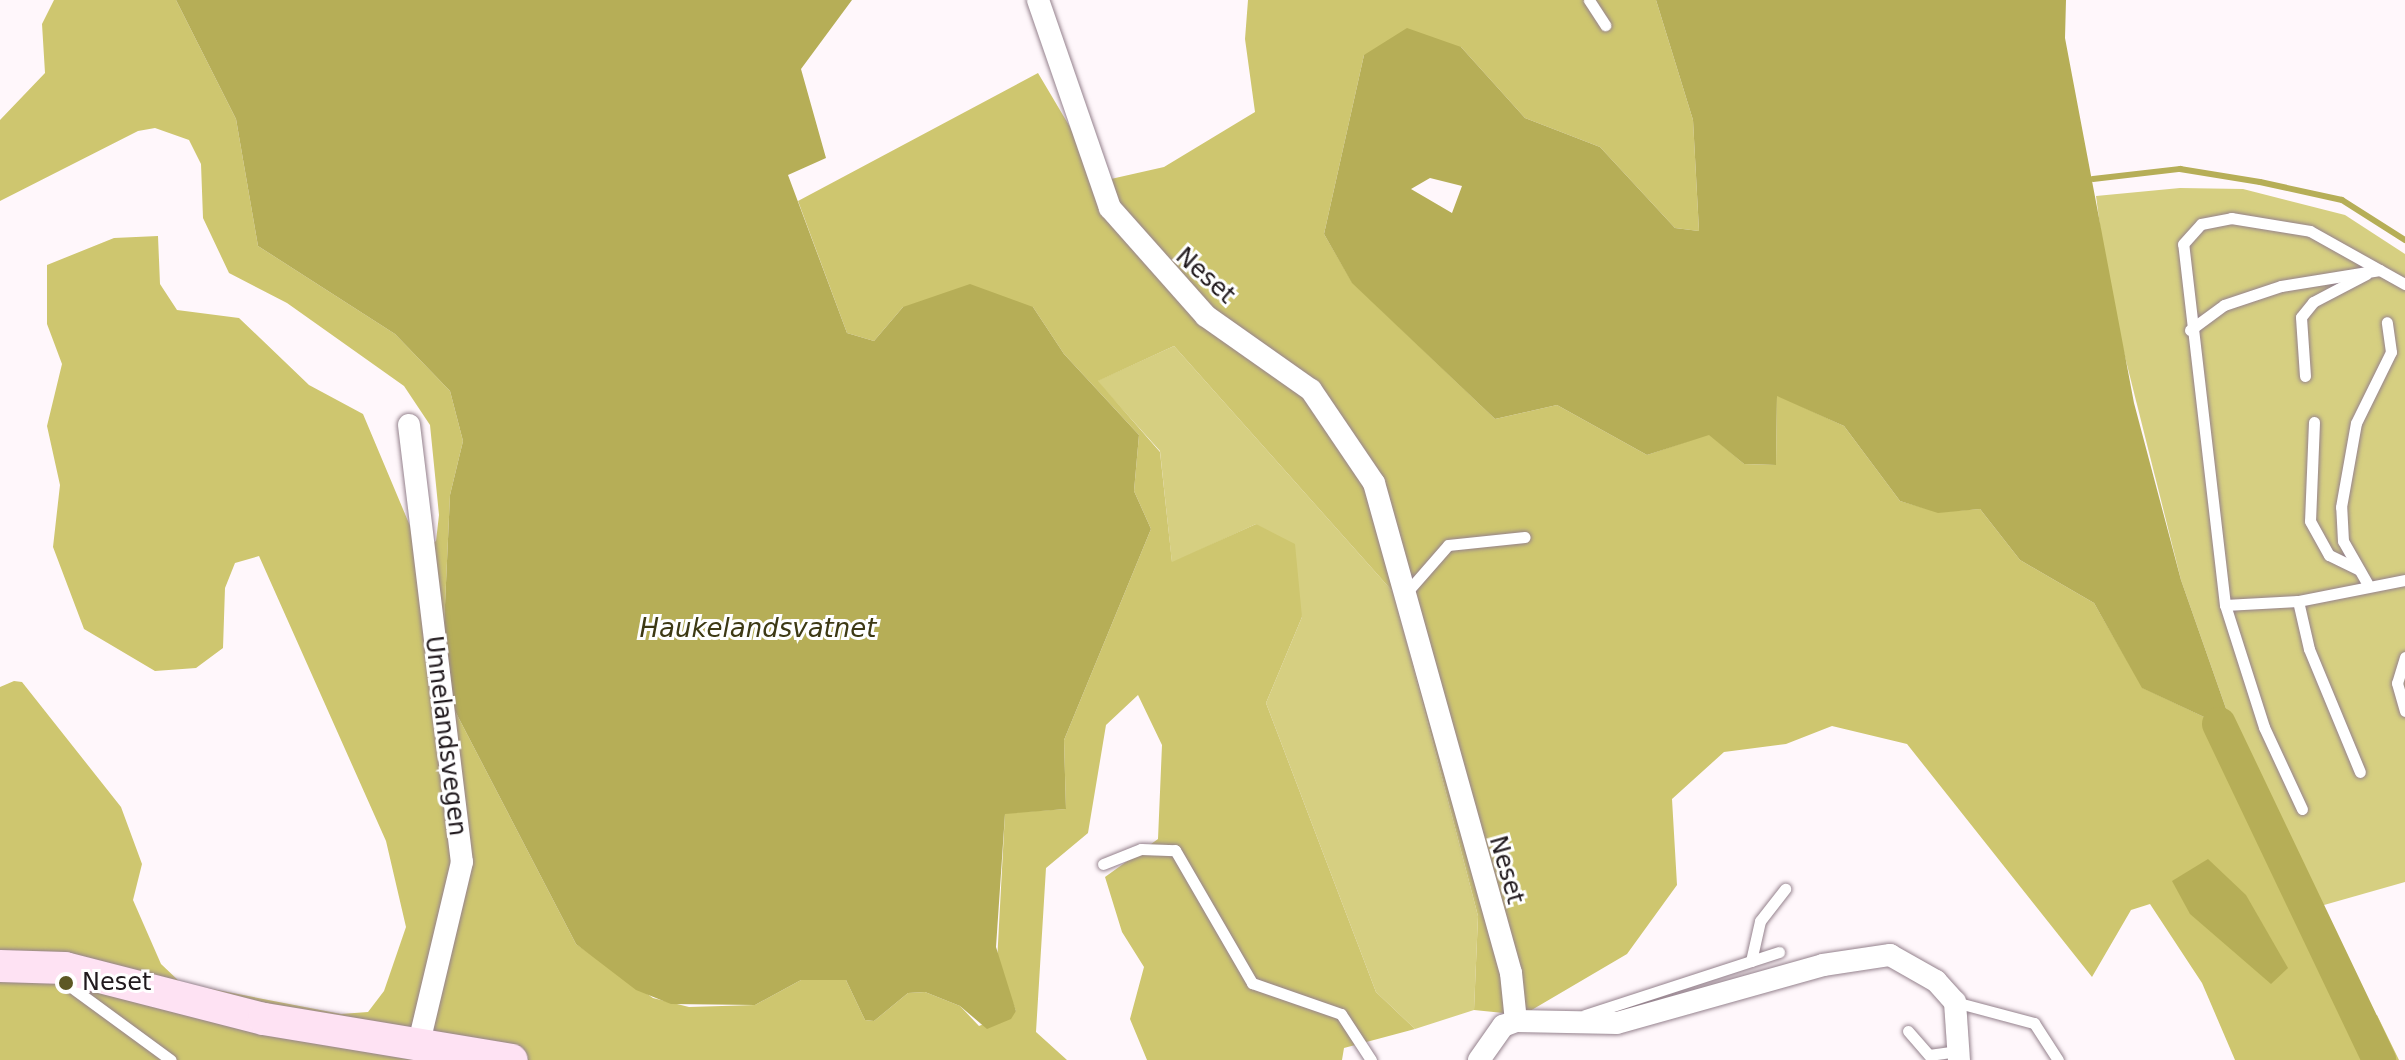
<!DOCTYPE html>
<style>
body{margin:0}
#map{position:relative;width:2405px;height:1060px;overflow:hidden;background:#fff7fb;font-family:"DejaVu Sans",sans-serif}
div>[style]{position:absolute}
[style*='--x']{left:calc(var(--x)*1px);top:calc(var(--y)*1px);width:calc(var(--w)*1px);rotate:calc(var(--a)*1deg)}
.green>*{inset:0;background:#d6cf81}
.forest>*{inset:0;background:#cec66f}
.water>*{inset:0;background:#b6ae57}
.stream>*{height:6px;margin:-3px;padding:0 3px;transform-origin:3px;border-radius:3px;background:#b6ae57}
.river>*{height:34px;margin:-17px;padding:0 17px;transform-origin:17px;border-radius:17px;background:#b6ae57}
.roads{filter:drop-shadow(0 0 2px #95828d) drop-shadow(0 0 2px #95828d)}
.lane>*{height:11px;margin:-5.5px;padding:0 5.5px;transform-origin:5.5px;border-radius:5.5px;background:#fff}
.street>*{height:22px;margin:-11px;padding:0 11px;transform-origin:11px;border-radius:11px;background:#fff}
.secondary>*{height:32px;margin:-16px;padding:0 16px;transform-origin:16px;border-radius:16px;background:#fee2f3}
.dots>*{width:22px;height:22px;translate:-50% -50%;box-sizing:border-box;border:4px solid #fff;border-radius:50%}
span{translate:-50% -50%;white-space:nowrap;text-align:center;line-height:1.15;-webkit-text-stroke:6px #fff;paint-order:stroke}
.street-label{font-size:24px;color:#20191d}
.poi-label{font-size:24px;color:#20191d}
.left{translate:0 -50%;text-align:left}
.water-label{font-size:26px;color:#3d3914;font-style:italic}
</style>
<div id="map">
<div class="green">
<div style="clip-path:polygon(2180px 188px,2243px 189px,2345px 215px,2405px 254px,2405px 882px,2317px 907px,2230px 720px,2181px 580px,2109px 293px,2096px 196px)"></div>
<div style="clip-path:polygon(1174px 346px,1394px 593px,1478px 916px,1474px 1010px,1415px 1029px,1376px 992px,1266px 703px,1302px 617px,1256px 524px,1172px 563px,1160px 451px,1097px 381px)"></div>
</div>
<div class="forest">
<div style="clip-path:polygon(54px 0,176px 0,236px 119px,258px 246px,395px 334px,450px 391px,463px 441px,450px 495px,444px 627px,454px 709px,576px 944px,653px 998px,689px 1007px,755px 1005px,801px 980px,846px 980px,865px 1020px,874px 1021px,908px 993px,925px 992px,960px 1006px,979px 1026px,1016px 1011px,997px 962px,1005px 813px,1066px 809px,1064px 740px,1151px 529px,1134px 491px,1139px 435px,1064px 354px,1033px 307px,903px 307px,874px 341px,847px 333px,798px 201px,1038px 73px,1102px 181px,1164px 167px,1255px 112px,1245px 39px,1248px 0,1656px 0,1693px 120px,1699px 231px,1675px 228px,1600px 147px,1525px 118px,1461px 47px,1364px 55px,1324px 234px,1352px 282px,1495px 419px,1557px 405px,1647px 455px,1709px 434px,1744px 464px,1776px 465px,1777px 395px,1844px 426px,1900px 501px,1938px 512px,1980px 509px,2020px 560px,2094px 603px,2143px 688px,2219px 724px,2230px 720px,2303px 929px,2353px 1023px,2377px 1015px,2399px 1060px,2235px 1060px,2202px 983px,2150px 904px,2131px 910px,2092px 977px,1907px 744px,1832px 726px,1786px 744px,1724px 752px,1672px 799px,1677px 885px,1627px 954px,1523px 1015px,1474px 1010px,1478px 916px,1394px 593px,1174px 346px,1098px 381px,1160px 452px,1172px 562px,1256px 524px,1295px 544px,1302px 617px,1266px 703px,1376px 992px,1415px 1029px,1344px 1048px,1342px 1060px,1147px 1060px,1130px 1019px,1144px 967px,1122px 932px,1105px 877px,1158px 839px,1162px 745px,1138px 695px,1106px 725px,1088px 833px,1046px 868px,1036px 1032px,1067px 1060px,0 1060px,0 687px,14px 681px,22px 682px,121px 807px,142px 864px,133px 900px,161px 964px,181px 983px,341px 1014px,368px 1012px,384px 991px,406px 927px,386px 841px,259px 556px,235px 563px,225px 588px,223px 648px,196px 668px,155px 671px,84px 629px,53px 547px,60px 485px,47px 426px,62px 364px,47px 324px,47px 265px,114px 238px,158px 236px,160px 284px,177px 310px,239px 318px,309px 385px,363px 414px,421px 552px,436px 541px,439px 515px,430px 425px,404px 386px,287px 303px,229px 273px,203px 218px,201px 164px,189px 140px,155px 128px,138px 131px,0 201px,0 120px,45px 73px,42px 24px)"></div>
</div>
<div class="water">
<div style="clip-path:polygon(176px 0,852px 0,801px 69px,826px 158px,788px 175px,847px 333px,874px 341px,903px 307px,970px 284px,1033px 307px,1064px 354px,1139px 435px,1134px 491px,1151px 529px,1064px 740px,1066px 809px,1005px 814px,996px 947px,1016px 1011px,1011px 1019px,987px 1029px,960px 1006px,925px 992px,908px 993px,874px 1021px,865px 1020px,846px 980px,801px 980px,755px 1005px,671px 1004px,636px 990px,576px 944px,454px 709px,444px 627px,450px 495px,463px 441px,450px 391px,395px 334px,258px 246px,236px 119px)"></div>
<div style="clip-path:polygon(evenodd,1656px 0,2066px 0,2065px 38px,2134px 403px,2181px 580px,2230px 720px,2219px 724px,2142px 688px,2094px 603px,2020px 560px,1980px 509px,1938px 513px,1900px 501px,1844px 426px,1777px 396px,1776px 465px,1744px 464px,1709px 435px,1647px 455px,1557px 405px,1495px 419px,1352px 283px,1324px 234px,1364px 55px,1407px 28px,1461px 47px,1525px 118px,1600px 147px,1675px 228px,1699px 231px,1693px 120px,1656px 0,1430px 178px,1462px 186px,1452px 213px,1411px 189px,1430px 178px)"></div>
<div style="clip-path:polygon(2208px 859px,2246px 895px,2288px 968px,2271px 984px,2190px 914px,2172px 881px)"></div>
</div>
<div class="stream">
<div style="--x:2093;--y:179;--w:88;--a:-6.6"></div>
<div style="--x:2180;--y:169;--w:81;--a:9.2"></div>
<div style="--x:2260;--y:182;--w:84;--a:12.4"></div>
<div style="--x:2342;--y:200;--w:75;--a:32.4"></div>
</div>
<div class="river">
<div style="--x:2219;--y:724;--w:372;--a:64.5"></div>
</div>
<div class="roads">
<div class="lane">
<div style="--x:1589;--y:0;--w:30;--a:57"></div>
<div style="--x:2190;--y:330;--w:42;--a:-36.3"></div>
<div style="--x:2224;--y:305;--w:60;--a:-18.4"></div>
<div style="--x:2281;--y:286;--w:100;--a:-9.2"></div>
<div style="--x:2305;--y:376;--w:59;--a:-93.9"></div>
<div style="--x:2301;--y:317;--w:19;--a:-51"></div>
<div style="--x:2313;--y:302;--w:60;--a:-27.8"></div>
<div style="--x:2314;--y:422;--w:99;--a:92.3"></div>
<div style="--x:2310;--y:521;--w:39;--a:61"></div>
<div style="--x:2329;--y:555;--w:32;--a:26"></div>
<div style="--x:2367;--y:583;--w:48;--a:-119.7"></div>
<div style="--x:2343;--y:541;--w:34;--a:-93"></div>
<div style="--x:2341;--y:507;--w:85;--a:-79.9"></div>
<div style="--x:2356;--y:423;--w:79;--a:-63.8"></div>
<div style="--x:2391;--y:352;--w:30;--a:-98"></div>
<div style="--x:1407;--y:592;--w:62;--a:-48.9"></div>
<div style="--x:1448;--y:545;--w:77;--a:-5.9"></div>
<div style="--x:2298;--y:601;--w:49;--a:77.1"></div>
<div style="--x:2309;--y:649;--w:133;--a:67.5"></div>
<div style="--x:2225;--y:605;--w:363;--a:-96.6"></div>
<div style="--x:2183;--y:244;--w:27;--a:-48"></div>
<div style="--x:2201;--y:224;--w:31;--a:-11"></div>
<div style="--x:2231;--y:218;--w:80;--a:9.3"></div>
<div style="--x:2310;--y:231;--w:109;--a:29.2"></div>
<div style="--x:2405;--y:657;--w:27;--a:107"></div>
<div style="--x:2397;--y:683;--w:29;--a:74"></div>
<div style="--x:2302;--y:809;--w:90;--a:-114.9"></div>
<div style="--x:2264;--y:727;--w:128;--a:-107.7"></div>
<div style="--x:2225;--y:605;--w:73;--a:-3.1"></div>
<div style="--x:2298;--y:601;--w:109;--a:-11.1"></div>
<div style="--x:1103;--y:864;--w:41;--a:-21.5"></div>
<div style="--x:1141;--y:849;--w:34;--a:2"></div>
<div style="--x:1175;--y:850;--w:154;--a:59.9"></div>
<div style="--x:1252;--y:983;--w:94;--a:19.2"></div>
<div style="--x:1341;--y:1014;--w:55;--a:56.9"></div>
<div style="--x:1751;--y:961;--w:41;--a:-77.3"></div>
<div style="--x:1760;--y:921;--w:41;--a:-52"></div>
<div style="--x:52;--y:973;--w:147;--a:36.2"></div>
<div style="--x:1955;--y:1002;--w:82;--a:14.9"></div>
<div style="--x:2034;--y:1023;--w:44;--a:57"></div>
<div style="--x:1585;--y:1015;--w:204;--a:-18"></div>
<div style="--x:1908;--y:1031;--w:32;--a:49"></div>
<div style="--x:1929;--y:1055;--w:29;--a:-8"></div>
</div>
<div class="street">
<div style="--x:1038;--y:0;--w:220;--a:70.9"></div>
<div style="--x:1110;--y:208;--w:144;--a:48.4"></div>
<div style="--x:1206;--y:316;--w:128;--a:35.2"></div>
<div style="--x:1311;--y:390;--w:112;--a:55.9"></div>
<div style="--x:1374;--y:483;--w:509;--a:74.38"></div>
<div style="--x:1511;--y:973;--w:48;--a:84.1"></div>
<div style="--x:409;--y:425;--w:440;--a:83.1"></div>
<div style="--x:462;--y:862;--w:185;--a:103.4"></div>
<div style="--x:1479;--y:1060;--w:42;--a:-54.8"></div>
<div style="--x:1503;--y:1026;--w:14;--a:-21"></div>
<div style="--x:1516;--y:1021;--w:101;--a:1.1"></div>
<div style="--x:1617;--y:1023;--w:214;--a:-15.7"></div>
<div style="--x:1823;--y:965;--w:68;--a:-8.5"></div>
<div style="--x:1890;--y:955;--w:53;--a:29.5"></div>
<div style="--x:1936;--y:981;--w:28;--a:48"></div>
<div style="--x:1955;--y:1002;--w:58;--a:86.1"></div>
</div>
<div class="secondary">
<div style="--x:0;--y:966;--w:65;--a:1.8"></div>
<div style="--x:65;--y:968;--w:205;--a:14.4"></div>
<div style="--x:264;--y:1019;--w:251;--a:9.4"></div>
</div>
</div>
<div class="dots">
<div style="left:66px;top:983px;background:#5d5824"></div>
</div>
<div class="street-label">
<span style="left:1205px;top:276px;rotate:42deg">Neset</span>
<span style="left:445px;top:736px;rotate:83deg">Unnelandsvegen</span>
<span style="left:1506px;top:870px;rotate:74deg">Neset</span>
</div>
<div class="poi-label">
<span class="left" style="left:82px;top:983px">Neset</span>
</div>
<div class="water-label">
<span style="left:758px;top:629px">Haukelandsvatnet</span>
</div>
</div>
